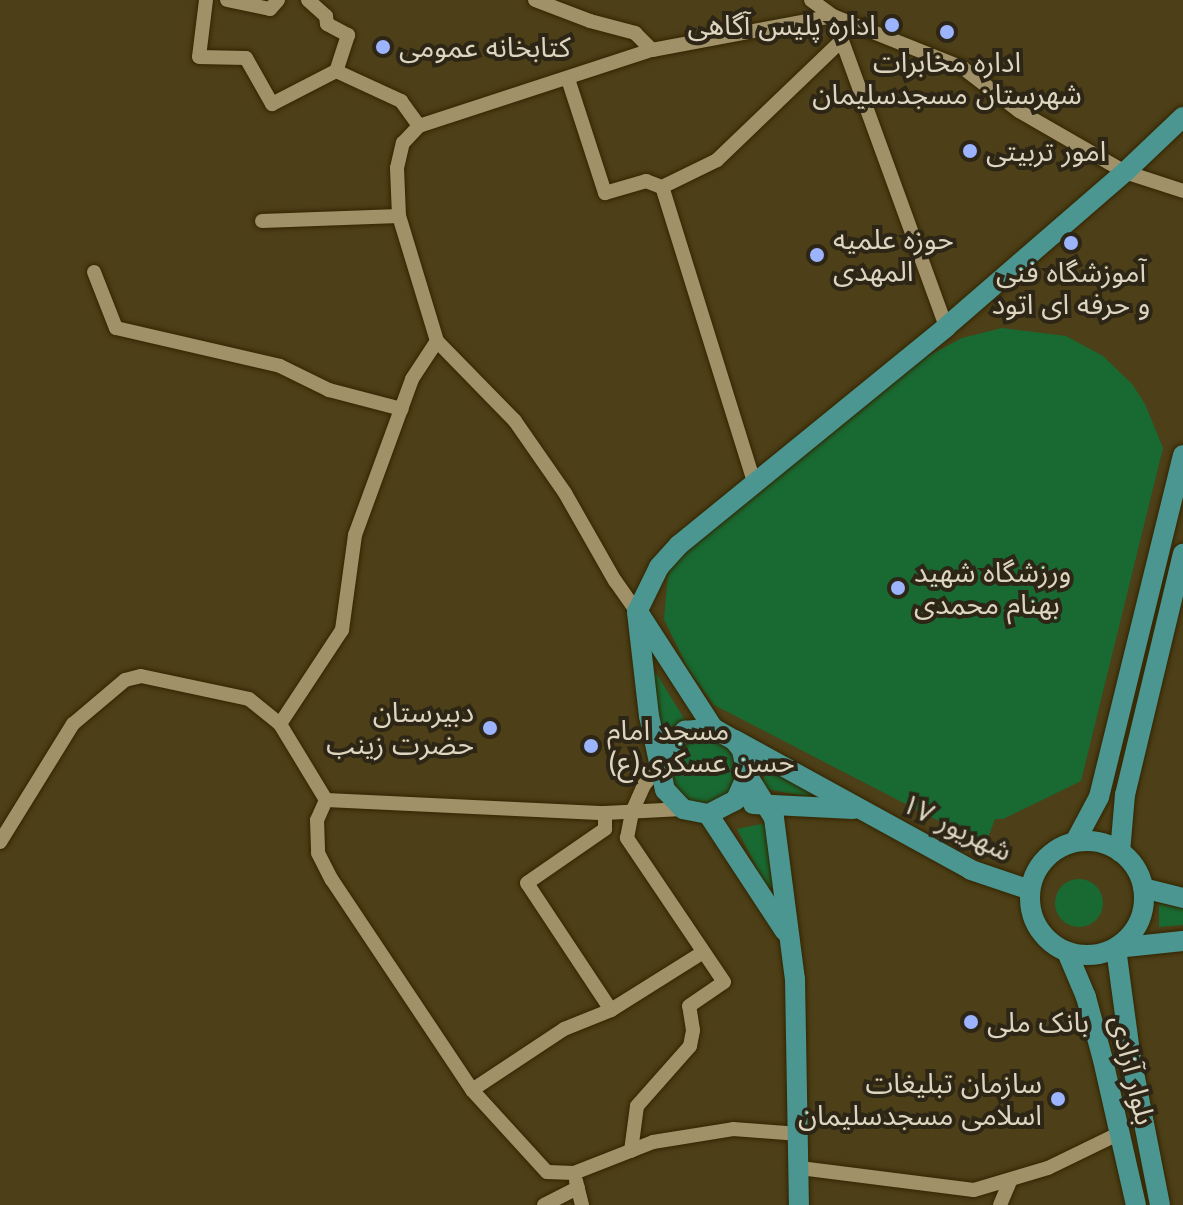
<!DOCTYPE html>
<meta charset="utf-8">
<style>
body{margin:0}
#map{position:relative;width:1183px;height:1205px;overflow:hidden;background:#4d3f17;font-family:Inter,"Noto Sans Arabic",sans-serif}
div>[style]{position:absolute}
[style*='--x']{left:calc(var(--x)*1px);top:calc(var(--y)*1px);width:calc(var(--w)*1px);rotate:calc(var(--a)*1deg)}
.green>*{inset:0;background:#196a32}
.round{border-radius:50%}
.roads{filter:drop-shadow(0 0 2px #322500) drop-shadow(0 0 2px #322500)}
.minor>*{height:14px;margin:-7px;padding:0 7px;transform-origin:7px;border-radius:7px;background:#a19168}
.major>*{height:20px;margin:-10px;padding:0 10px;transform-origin:10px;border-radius:10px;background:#4b9690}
.major>.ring{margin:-10px;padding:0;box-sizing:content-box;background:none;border:20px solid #4b9690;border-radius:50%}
.dots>*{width:22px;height:22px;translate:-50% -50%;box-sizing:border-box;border:4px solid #2d2616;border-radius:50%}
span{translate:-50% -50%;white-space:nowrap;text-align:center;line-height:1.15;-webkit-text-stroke:8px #2d2616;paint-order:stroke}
.poi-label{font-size:28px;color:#ddd5c0}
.right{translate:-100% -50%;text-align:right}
.left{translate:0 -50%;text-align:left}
.street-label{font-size:28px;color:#ddd5c0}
</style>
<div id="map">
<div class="green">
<div style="clip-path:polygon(1002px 328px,1066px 336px,1103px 356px,1132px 384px,1145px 404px,1163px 448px,1081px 781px,1003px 819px,995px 819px,985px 845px,714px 705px,687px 667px,664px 619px,668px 574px,680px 556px,926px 357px,962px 338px)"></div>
<div style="clip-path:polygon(651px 665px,685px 720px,661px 732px)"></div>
<div class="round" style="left:669px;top:735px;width:70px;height:70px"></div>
<div style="clip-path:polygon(767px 766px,812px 792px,810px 797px,761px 788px)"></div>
<div style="clip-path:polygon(761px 824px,766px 826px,773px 887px,767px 888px,737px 829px)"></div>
<div class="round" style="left:1055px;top:879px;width:48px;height:48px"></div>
<div style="clip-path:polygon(1159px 904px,1183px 908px,1183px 925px,1159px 927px)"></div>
</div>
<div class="roads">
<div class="minor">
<div style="--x:206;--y:0;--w:57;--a:97"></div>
<div style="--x:199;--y:57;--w:47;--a:1.2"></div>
<div style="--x:246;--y:58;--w:53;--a:60.5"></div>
<div style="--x:272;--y:104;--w:72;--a:-27.3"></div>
<div style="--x:336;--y:71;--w:72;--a:24.8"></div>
<div style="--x:401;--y:101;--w:31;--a:54"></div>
<div style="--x:227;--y:0;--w:44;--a:11.8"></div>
<div style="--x:270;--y:9;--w:12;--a:-48"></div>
<div style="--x:308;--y:0;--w:24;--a:42"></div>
<div style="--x:326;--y:16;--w:8;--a:83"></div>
<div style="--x:327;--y:24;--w:24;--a:28"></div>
<div style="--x:348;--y:35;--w:38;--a:108"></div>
<div style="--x:535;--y:0;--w:59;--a:20.9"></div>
<div style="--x:590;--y:21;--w:47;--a:14.9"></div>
<div style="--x:635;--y:33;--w:24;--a:45"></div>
<div style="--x:652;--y:50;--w:184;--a:-10.6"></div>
<div style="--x:833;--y:16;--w:331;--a:70"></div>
<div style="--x:811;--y:0;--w:27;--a:36"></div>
<div style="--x:833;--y:16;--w:140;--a:21.8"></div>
<div style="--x:963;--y:68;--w:71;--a:37.5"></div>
<div style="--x:1019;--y:111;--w:122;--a:29.9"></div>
<div style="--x:1125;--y:172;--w:61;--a:18.1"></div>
<div style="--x:568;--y:79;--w:120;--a:72"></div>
<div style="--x:605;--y:193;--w:43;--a:-16.3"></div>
<div style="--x:646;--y:181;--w:17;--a:21"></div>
<div style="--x:262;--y:221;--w:137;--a:-2.1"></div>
<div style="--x:94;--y:272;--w:60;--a:68.6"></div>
<div style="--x:116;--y:328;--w:168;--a:13"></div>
<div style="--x:280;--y:366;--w:55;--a:26.1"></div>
<div style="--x:329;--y:390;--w:75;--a:14.6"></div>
<div style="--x:755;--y:485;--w:312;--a:-107.3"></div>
<div style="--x:662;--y:187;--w:61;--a:-26.1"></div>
<div style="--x:717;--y:160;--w:170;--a:-43.8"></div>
<div style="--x:637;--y:612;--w:38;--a:-125"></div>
<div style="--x:615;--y:581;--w:101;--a:-119.6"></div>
<div style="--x:565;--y:493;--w:88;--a:-124.8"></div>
<div style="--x:515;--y:421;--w:112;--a:-134.3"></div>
<div style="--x:437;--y:341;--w:131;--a:-106.9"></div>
<div style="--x:399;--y:216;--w:48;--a:-92.4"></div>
<div style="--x:397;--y:168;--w:26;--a:-77"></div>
<div style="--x:403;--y:143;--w:23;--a:-47"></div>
<div style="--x:419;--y:126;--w:245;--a:-18.1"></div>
<div style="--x:280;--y:724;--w:113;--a:-56.6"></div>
<div style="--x:342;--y:630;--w:96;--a:-82.2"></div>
<div style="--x:355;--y:535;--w:166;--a:-69.9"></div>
<div style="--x:412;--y:379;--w:45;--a:-56.7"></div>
<div style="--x:326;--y:800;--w:22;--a:114"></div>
<div style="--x:317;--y:820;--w:33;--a:88"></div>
<div style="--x:318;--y:853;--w:30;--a:63"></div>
<div style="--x:332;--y:880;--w:252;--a:56.3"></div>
<div style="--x:472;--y:1090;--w:111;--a:47.6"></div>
<div style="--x:547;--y:1172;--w:27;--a:2"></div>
<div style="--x:574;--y:1173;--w:85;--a:-21.4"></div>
<div style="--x:653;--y:1142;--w:81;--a:-9.2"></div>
<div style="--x:733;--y:1129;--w:67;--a:4.3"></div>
<div style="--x:326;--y:800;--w:279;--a:2.7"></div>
<div style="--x:605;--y:813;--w:78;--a:-2.9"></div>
<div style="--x:0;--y:842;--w:139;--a:-58.3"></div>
<div style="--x:73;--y:724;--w:68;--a:-40.2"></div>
<div style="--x:125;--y:680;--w:16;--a:-14"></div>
<div style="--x:141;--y:676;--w:110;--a:12"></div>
<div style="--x:249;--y:699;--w:40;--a:39"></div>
<div style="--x:280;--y:724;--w:89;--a:58.8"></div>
<div style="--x:611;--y:1010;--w:107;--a:-32.1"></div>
<div style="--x:472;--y:1090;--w:110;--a:-33.5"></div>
<div style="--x:564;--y:1029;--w:51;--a:-22"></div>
<div style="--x:611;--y:1010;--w:152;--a:-123.5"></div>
<div style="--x:527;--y:883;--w:95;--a:-34.7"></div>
<div style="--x:605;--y:829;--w:16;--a:-90"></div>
<div style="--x:631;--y:1151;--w:45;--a:-82.4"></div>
<div style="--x:637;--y:1106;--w:80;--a:-48.5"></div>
<div style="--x:690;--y:1046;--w:16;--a:-79"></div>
<div style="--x:693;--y:1030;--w:24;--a:-99"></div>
<div style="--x:689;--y:1006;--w:42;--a:-34.4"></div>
<div style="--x:724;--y:982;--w:174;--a:-124"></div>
<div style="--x:627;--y:838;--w:26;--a:-79"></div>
<div style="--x:632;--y:812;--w:30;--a:-66"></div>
<div style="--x:644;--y:785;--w:27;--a:-51"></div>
<div style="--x:800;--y:1168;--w:175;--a:7.2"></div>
<div style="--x:974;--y:1190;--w:77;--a:-16.6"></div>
<div style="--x:1048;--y:1168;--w:80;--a:-25.9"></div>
<div style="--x:576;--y:1181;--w:25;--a:76"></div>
<div style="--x:544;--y:1205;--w:38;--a:-27"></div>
<div style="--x:1000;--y:1205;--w:26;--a:-67"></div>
</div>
<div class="major">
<div style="--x:640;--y:615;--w:135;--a:57.1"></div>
<div style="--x:735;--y:740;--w:269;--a:28.8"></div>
<div style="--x:971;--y:870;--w:62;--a:18.7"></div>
<div style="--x:661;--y:764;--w:15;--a:-74"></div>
<div style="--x:665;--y:750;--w:28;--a:-44"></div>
<div style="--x:685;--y:731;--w:28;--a:-6"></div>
<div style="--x:713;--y:728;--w:24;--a:30"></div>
<div style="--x:734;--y:740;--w:13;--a:51"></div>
<div style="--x:742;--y:750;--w:25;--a:79"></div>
<div style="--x:747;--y:775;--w:27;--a:114"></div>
<div style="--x:736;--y:800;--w:31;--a:153"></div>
<div style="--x:708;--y:814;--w:25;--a:-169"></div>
<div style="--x:683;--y:809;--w:26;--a:-133"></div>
<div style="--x:665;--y:790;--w:76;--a:-102.2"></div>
<div style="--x:649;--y:716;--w:105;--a:-96.6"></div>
<div style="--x:637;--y:612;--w:50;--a:-63.9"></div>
<div style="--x:659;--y:567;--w:30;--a:-48"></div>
<div style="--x:679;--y:545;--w:345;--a:-39.2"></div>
<div style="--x:946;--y:327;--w:237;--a:-40.9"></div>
<div style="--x:1125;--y:172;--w:80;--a:-43.5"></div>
<div style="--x:747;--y:775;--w:51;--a:57.9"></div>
<div style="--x:774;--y:818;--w:162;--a:82.6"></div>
<div style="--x:795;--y:979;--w:226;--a:89"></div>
<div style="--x:753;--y:804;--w:100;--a:2.9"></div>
<div style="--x:708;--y:814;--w:140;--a:56.7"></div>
<div class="ring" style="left:1030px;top:841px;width:94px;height:94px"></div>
<div style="--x:1075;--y:842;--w:51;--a:-61.9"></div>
<div style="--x:1099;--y:797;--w:352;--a:-76.2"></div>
<div style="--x:1120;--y:852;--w:57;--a:-85"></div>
<div style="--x:1125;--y:795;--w:248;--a:-76.5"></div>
<div style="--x:1143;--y:888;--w:41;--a:14"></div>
<div style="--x:1067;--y:952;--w:49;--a:67.1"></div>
<div style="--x:1086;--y:997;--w:65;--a:74.9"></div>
<div style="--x:1103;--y:1060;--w:149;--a:77.2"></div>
<div style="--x:1160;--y:1205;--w:156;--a:-101.1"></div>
<div style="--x:1130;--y:1052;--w:105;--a:-97.7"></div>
<div style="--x:1116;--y:948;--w:67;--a:-6"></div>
</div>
</div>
<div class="dots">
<div style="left:892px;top:25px;background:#9cb4fd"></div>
<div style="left:947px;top:32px;background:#9cb4fd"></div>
<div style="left:383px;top:47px;background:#9cb4fd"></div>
<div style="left:970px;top:151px;background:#9cb4fd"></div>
<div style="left:1071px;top:243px;background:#9cb4fd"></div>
<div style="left:817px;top:255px;background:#9cb4fd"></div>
<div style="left:898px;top:588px;background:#9cb4fd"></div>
<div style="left:490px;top:728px;background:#9cb4fd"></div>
<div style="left:591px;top:746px;background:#9cb4fd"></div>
<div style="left:971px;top:1022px;background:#9cb4fd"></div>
<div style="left:1058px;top:1099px;background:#9cb4fd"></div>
</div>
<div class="poi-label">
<span class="right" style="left:876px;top:25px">اداره پلیس آگاهی</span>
<span class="left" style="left:399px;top:47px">کتابخانه عمومی</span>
<span style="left:947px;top:78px">اداره مخابرات<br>شهرستان مسجدسلیمان</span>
<span class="left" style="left:986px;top:151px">امور تربیتی</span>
<span class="left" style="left:833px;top:255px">حوزه علمیه<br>المهدی</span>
<span style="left:1071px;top:288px">آموزشگاه فنی<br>و حرفه ای اتود</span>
<span class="left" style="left:914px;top:588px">ورزشگاه شهید<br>بهنام محمدی</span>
<span class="right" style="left:474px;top:728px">دبیرستان<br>حضرت زینب</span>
<span class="left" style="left:607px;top:746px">مسجد امام<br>حسن عسکری(ع)</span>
<span class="left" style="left:987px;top:1022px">بانک ملی</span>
<span class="right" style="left:1042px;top:1099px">سازمان تبلیغات<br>اسلامی مسجدسلیمان</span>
</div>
<div class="street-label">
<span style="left:957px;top:827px;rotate:26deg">۱۷ شهریور</span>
<span style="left:1133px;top:1070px;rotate:76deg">بلوار آزادی</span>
</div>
</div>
